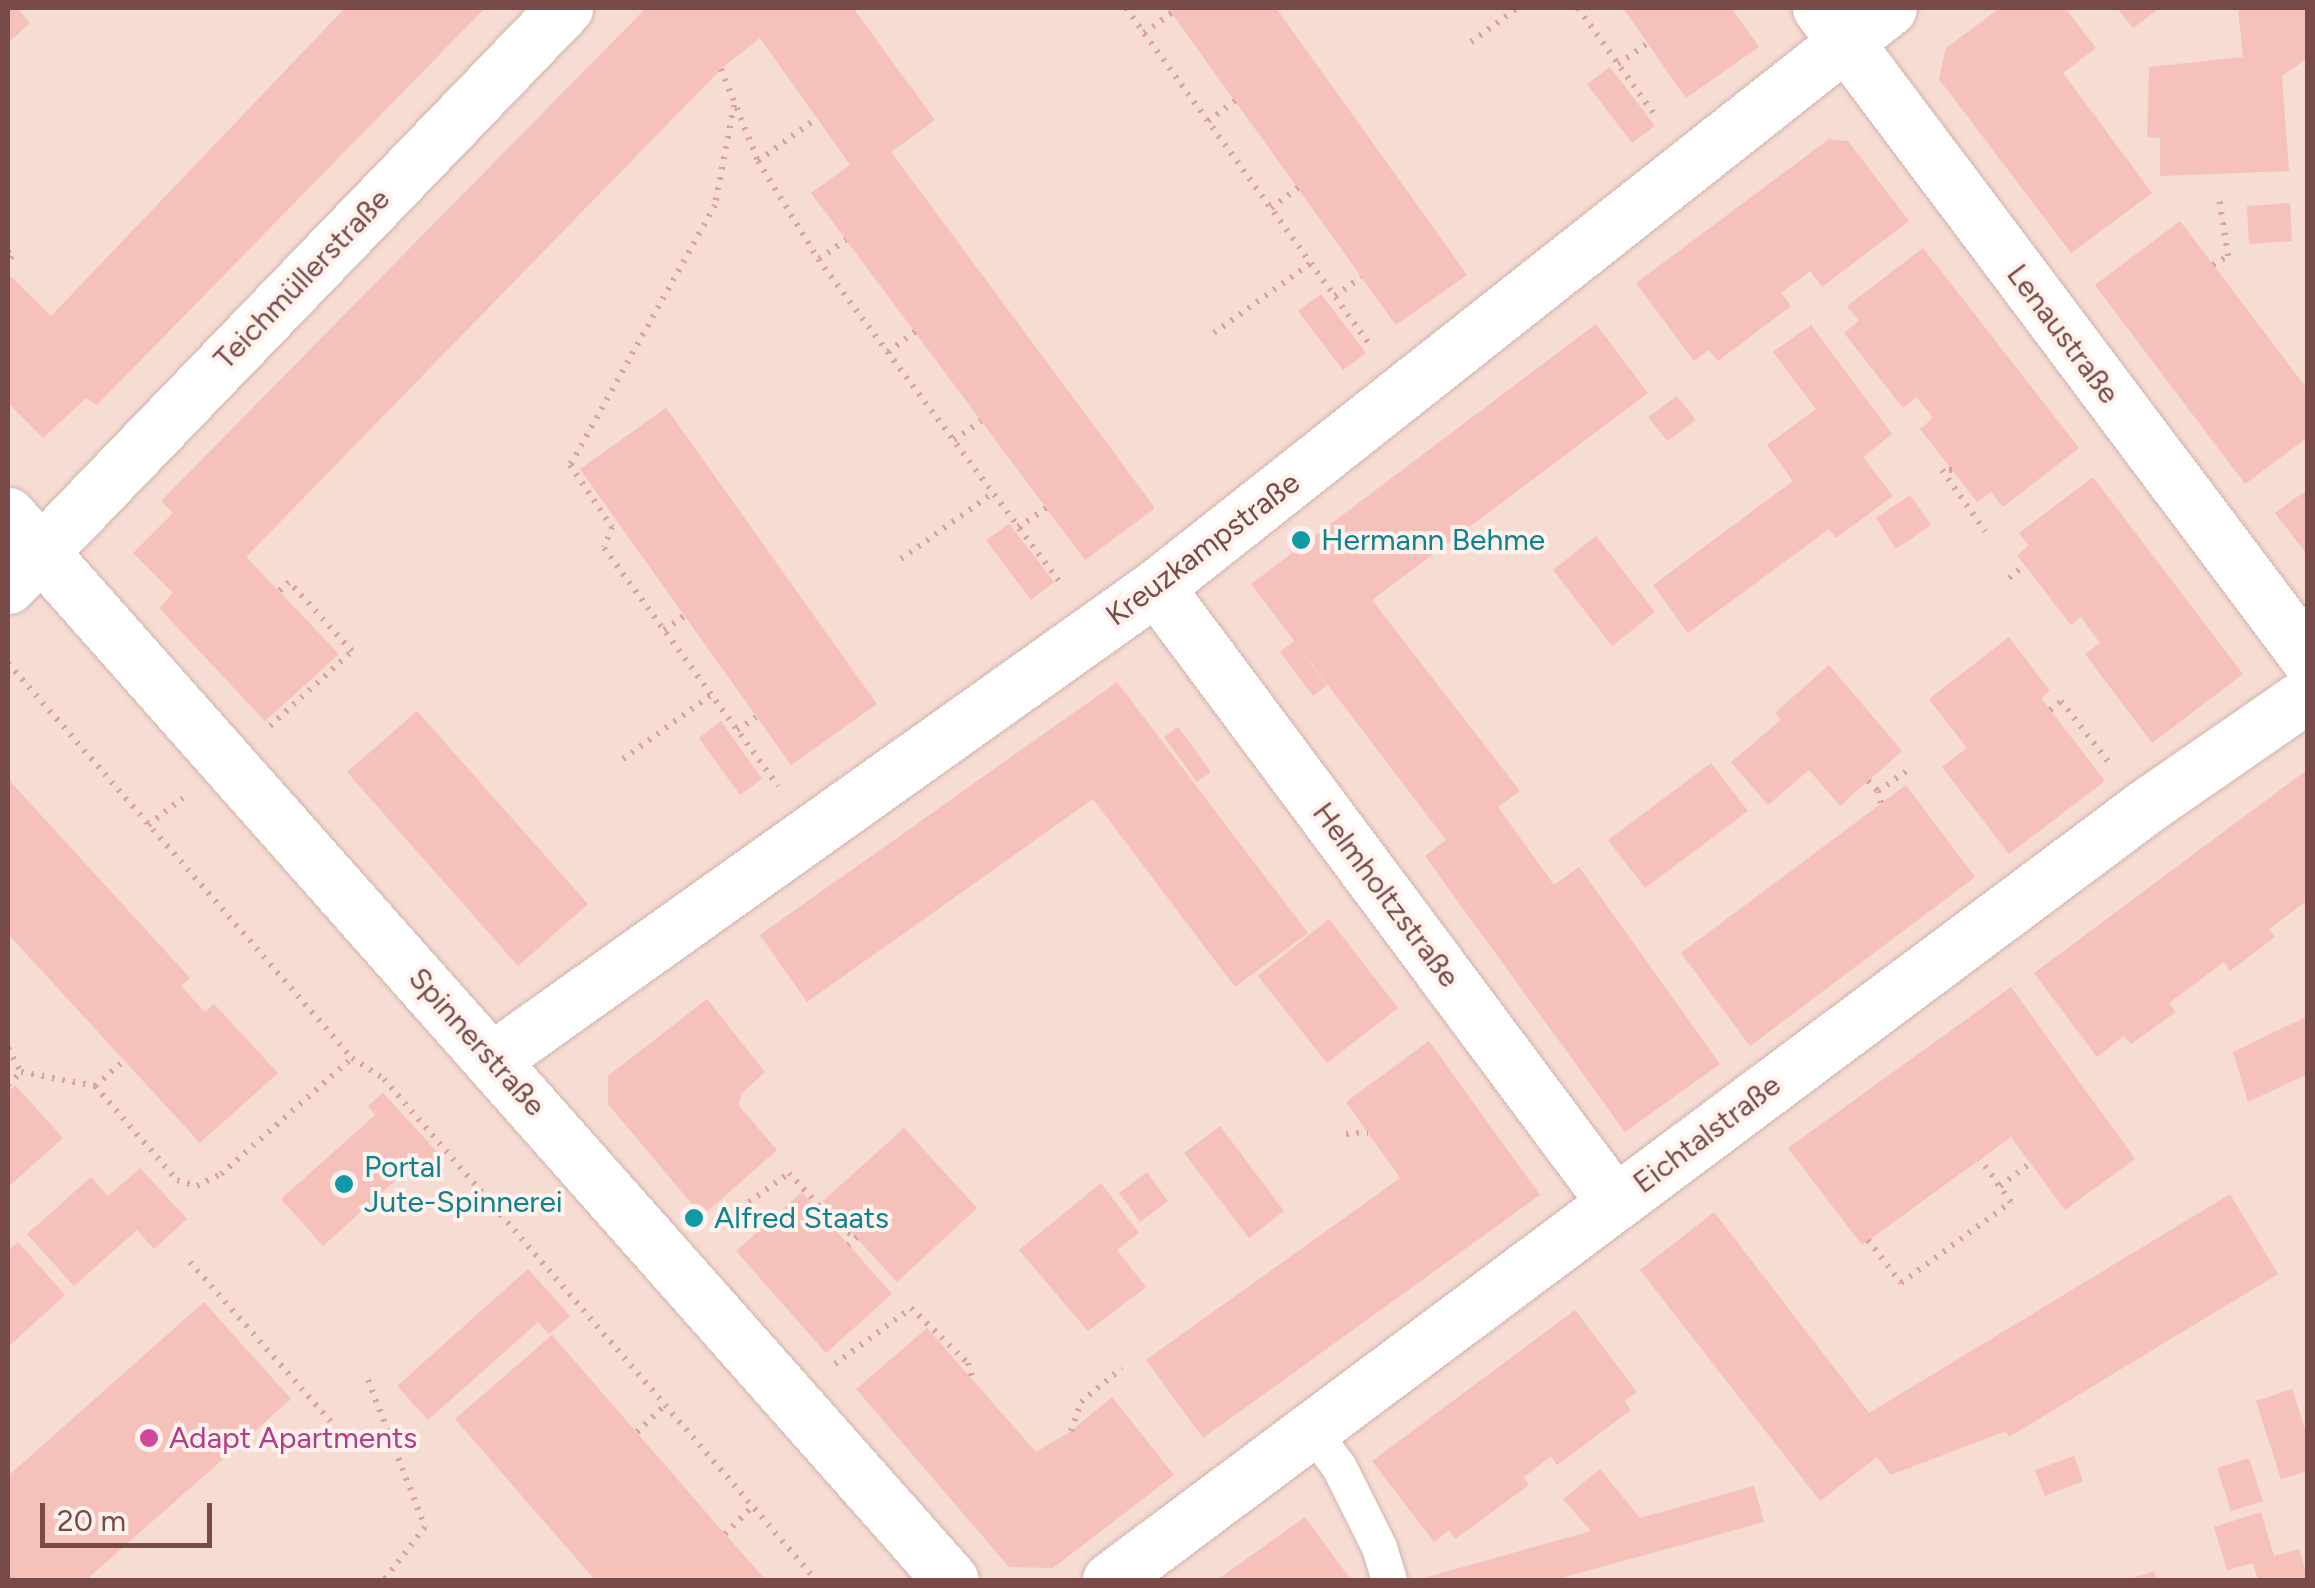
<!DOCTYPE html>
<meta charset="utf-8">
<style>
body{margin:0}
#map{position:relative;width:2315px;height:1588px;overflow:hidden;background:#feece4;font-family:Figtree,sans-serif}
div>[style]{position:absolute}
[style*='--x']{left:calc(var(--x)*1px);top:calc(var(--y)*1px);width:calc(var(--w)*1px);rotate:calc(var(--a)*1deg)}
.residential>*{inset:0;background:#f6dcd2}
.building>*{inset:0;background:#f5c1ba}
.path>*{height:6px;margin-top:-3px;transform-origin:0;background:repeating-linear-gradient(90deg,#daa39d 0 2.5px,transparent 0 10.5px)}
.roads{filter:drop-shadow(0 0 2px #d2b2ac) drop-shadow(0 0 2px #d2b2ac)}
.service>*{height:35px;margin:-17.5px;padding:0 17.5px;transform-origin:17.5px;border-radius:17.5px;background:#fff}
.minor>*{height:55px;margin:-27.5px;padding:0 27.5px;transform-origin:27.5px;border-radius:27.5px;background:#fff}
.dots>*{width:28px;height:28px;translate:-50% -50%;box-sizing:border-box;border:5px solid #fff2ec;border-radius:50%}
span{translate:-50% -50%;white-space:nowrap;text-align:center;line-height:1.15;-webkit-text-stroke:8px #fff2ec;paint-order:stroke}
.street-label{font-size:30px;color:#784b48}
.culture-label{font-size:30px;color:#0d838f}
.left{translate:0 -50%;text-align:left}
.hotel-label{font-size:30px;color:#b23c85}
.frame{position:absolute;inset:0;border:10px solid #784b48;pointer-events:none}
.scale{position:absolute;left:40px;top:1503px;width:172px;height:45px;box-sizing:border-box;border:5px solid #784b48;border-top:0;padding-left:12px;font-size:30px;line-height:35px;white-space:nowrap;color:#784b48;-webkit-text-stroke:8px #fff2ec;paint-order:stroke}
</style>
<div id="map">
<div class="residential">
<div style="clip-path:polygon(8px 8px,2307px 8px,2307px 1580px,8px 1580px)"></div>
</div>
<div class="building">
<div style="clip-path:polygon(8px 8px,17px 8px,30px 23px,8px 43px)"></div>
<div style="clip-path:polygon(345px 8px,485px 8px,97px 405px,86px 398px,43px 438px,8px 403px,8px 274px,51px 316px)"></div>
<div style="clip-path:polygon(646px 8px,853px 8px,935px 120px,891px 152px,1155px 508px,1085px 560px,811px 193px,850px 165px,760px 38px,721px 69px,246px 557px,339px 654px,265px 721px,159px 608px,173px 593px,133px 553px,173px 513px,161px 501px)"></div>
<div style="clip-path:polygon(1168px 8px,1276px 8px,1467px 275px,1396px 325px)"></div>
<div style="clip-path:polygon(1623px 8px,1731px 8px,1759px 47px,1686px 98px)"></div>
<div style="clip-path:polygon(2000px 8px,2065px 8px,2096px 48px,2063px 73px,2152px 193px,2071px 253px,1939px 79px,1946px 48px)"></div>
<div style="clip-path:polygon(2117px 8px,2160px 8px,2133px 28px)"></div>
<div style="clip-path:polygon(2238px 8px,2308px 8px,2308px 58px,2282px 76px,2289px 171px,2160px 176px,2160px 138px,2147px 137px,2149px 67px,2243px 57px)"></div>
<div style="clip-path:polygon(1610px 67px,1655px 126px,1632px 143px,1587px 84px)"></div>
<div style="clip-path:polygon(1829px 139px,1848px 141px,1909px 221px,1822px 287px,1810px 271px,1781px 293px,1791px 306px,1718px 361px,1709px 350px,1694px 361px,1636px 283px)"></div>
<div style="clip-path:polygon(2290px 203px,2292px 241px,2249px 244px,2247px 206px)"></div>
<div style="clip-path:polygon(2180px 221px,2308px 390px,2308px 437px,2245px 484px,2095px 285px)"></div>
<div style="clip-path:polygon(1923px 248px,2079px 448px,2003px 507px,1991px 492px,1977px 502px,1920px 429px,1933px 418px,1927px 410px,1916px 397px,1903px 408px,1844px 333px,1859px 321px,1847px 306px)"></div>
<div style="clip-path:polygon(1321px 294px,1366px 353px,1343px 370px,1298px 311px)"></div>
<div style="clip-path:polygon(1596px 324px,1648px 393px,1372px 600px,1520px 791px,1498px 807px,1554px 885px,1579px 867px,1720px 1064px,1625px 1132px,1425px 856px,1446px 840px,1251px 584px)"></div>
<div style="clip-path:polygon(1811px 325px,1892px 434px,1863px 457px,1893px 496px,1836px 538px,1829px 529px,1688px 633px,1653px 585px,1793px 481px,1767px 445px,1816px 409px,1773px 352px)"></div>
<div style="clip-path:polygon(1677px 396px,1696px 420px,1667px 441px,1648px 417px)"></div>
<div style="clip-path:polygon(666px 408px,877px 704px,791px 765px,580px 469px)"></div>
<div style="clip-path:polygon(2093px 477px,2243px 674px,2152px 743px,2085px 654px,2100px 643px,2081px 617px,2071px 625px,2017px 555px,2029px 546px,2019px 533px)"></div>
<div style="clip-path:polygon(2308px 489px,2308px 556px,2275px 513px)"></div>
<div style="clip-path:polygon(1910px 495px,1931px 525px,1896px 549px,1876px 518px)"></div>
<div style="clip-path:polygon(1009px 524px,1054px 582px,1031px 600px,986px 540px)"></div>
<div style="clip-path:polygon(1596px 536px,1655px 612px,1612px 646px,1553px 570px)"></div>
<div style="clip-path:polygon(2009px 637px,2050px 691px,2041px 698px,2105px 781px,2009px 854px,1942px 767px,1967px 748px,1929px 699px)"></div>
<div style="clip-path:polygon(1294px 641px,1327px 685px,1313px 696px,1280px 652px)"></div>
<div style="clip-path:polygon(1829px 665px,1902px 751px,1840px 806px,1809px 770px,1768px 805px,1731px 762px,1781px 720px,1775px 713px)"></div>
<div style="clip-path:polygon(1117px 682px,1308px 933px,1235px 987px,1093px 799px,807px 1002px,760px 935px)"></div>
<div style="clip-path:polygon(417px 711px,588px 904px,518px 966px,347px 772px)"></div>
<div style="clip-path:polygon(721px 721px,762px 779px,740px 795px,699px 738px)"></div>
<div style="clip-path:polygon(1178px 727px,1211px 772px,1197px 782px,1164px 737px)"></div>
<div style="clip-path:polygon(1711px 763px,1748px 811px,1645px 888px,1608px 840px)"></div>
<div style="clip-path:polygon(2308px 769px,2308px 900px,2269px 929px,2275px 937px,2230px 971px,2224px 962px,2169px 1003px,2176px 1012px,2131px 1044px,2124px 1036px,2097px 1057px,2034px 973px)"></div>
<div style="clip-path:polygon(8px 779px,190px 978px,181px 986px,205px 1012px,214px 1004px,278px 1073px,200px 1143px,8px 934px)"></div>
<div style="clip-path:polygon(1906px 785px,1975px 877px,1750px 1046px,1681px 953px)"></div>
<div style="clip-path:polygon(1329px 919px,1398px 1008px,1327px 1063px,1258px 976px)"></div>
<div style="clip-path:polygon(2011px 987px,2135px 1159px,2065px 1210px,2011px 1137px,1862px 1245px,1788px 1148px)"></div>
<div style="clip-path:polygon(707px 999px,765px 1072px,741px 1094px,739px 1106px,777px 1150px,702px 1216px,608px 1104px,608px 1076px)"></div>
<div style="clip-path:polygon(2308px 1016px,2308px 1074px,2248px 1102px,2233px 1052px)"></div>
<div style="clip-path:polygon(1429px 1041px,1540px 1195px,1203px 1438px,1146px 1360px,1400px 1178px,1346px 1102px)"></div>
<div style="clip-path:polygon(15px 1085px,63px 1138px,8px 1187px,8px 1092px)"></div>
<div style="clip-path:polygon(383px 1093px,440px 1155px,425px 1169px,417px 1161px,323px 1246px,281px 1199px,375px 1115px,368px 1106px)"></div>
<div style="clip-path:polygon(1220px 1126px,1284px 1211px,1249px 1238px,1184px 1153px)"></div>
<div style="clip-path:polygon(904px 1128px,977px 1208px,897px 1282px,823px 1201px)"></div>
<div style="clip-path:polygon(140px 1168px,187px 1219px,154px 1249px,137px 1230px,74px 1286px,27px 1234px,91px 1177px,108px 1196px)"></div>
<div style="clip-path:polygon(1147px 1172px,1168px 1201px,1140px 1222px,1119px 1193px)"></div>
<div style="clip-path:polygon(1101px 1183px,1139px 1233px,1117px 1250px,1146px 1287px,1088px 1331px,1019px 1250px)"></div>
<div style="clip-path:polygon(802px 1192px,892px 1294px,826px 1353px,736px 1251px)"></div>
<div style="clip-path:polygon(2230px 1194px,2278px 1274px,2009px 1437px,2006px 1431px,1891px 1475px,1877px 1457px,1820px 1501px,1640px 1270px,1714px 1212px,1869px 1413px)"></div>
<div style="clip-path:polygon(18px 1242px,65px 1295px,8px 1347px,8px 1251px)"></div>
<div style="clip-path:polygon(528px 1269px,570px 1316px,549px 1334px,538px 1322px,428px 1420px,397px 1386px)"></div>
<div style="clip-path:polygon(204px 1302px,291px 1399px,86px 1580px,8px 1580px,8px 1476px)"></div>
<div style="clip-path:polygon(1575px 1310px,1637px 1392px,1624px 1401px,1631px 1410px,1557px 1465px,1551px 1456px,1524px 1477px,1529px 1485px,1455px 1539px,1449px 1530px,1434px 1542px,1372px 1461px)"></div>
<div style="clip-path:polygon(927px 1328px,1036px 1452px,1071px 1431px,1112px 1397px,1174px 1475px,1053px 1568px,1009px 1567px,856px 1389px)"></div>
<div style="clip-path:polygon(552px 1335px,725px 1534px,766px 1580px,595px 1580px,455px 1419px)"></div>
<div style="clip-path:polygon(2292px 1389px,2308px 1438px,2308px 1471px,2281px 1479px,2256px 1401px)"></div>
<div style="clip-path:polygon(2074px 1456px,2083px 1481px,2045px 1496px,2035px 1470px)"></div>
<div style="clip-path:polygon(2249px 1458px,2263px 1501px,2231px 1511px,2217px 1468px)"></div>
<div style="clip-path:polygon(1600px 1469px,1640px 1518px,1754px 1486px,1764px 1522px,1554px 1580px,1417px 1580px,1591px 1531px,1563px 1499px)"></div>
<div style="clip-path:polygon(2261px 1512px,2274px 1556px,2299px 1549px,2308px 1580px,2258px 1580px,2253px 1563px,2227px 1570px,2214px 1527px)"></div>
<div style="clip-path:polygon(1305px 1517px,1351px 1580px,1217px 1580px)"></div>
<div style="clip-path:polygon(2154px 1571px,2157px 1580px,2127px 1580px)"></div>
</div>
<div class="path">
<div style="--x:1126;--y:8;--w:417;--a:54.1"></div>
<div style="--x:1578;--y:8;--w:135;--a:54.3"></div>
<div style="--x:1144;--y:33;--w:34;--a:-36"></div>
<div style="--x:1471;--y:42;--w:57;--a:-36.5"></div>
<div style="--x:1618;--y:64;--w:37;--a:-35"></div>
<div style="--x:721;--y:69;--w:99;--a:68.1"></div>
<div style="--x:758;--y:161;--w:115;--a:58.5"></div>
<div style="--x:818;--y:259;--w:409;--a:53.2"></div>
<div style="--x:734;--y:105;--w:102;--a:100.8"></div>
<div style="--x:715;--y:205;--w:298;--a:119.1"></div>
<div style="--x:570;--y:465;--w:75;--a:55.9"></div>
<div style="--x:612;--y:527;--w:22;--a:111"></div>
<div style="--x:604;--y:548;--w:295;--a:53.8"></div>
<div style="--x:1208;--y:121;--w:34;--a:-37"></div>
<div style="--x:758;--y:161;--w:73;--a:-36.1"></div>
<div style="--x:1271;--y:208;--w:34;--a:-37"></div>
<div style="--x:8;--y:252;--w:6;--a:45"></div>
<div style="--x:12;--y:256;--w:6;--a:129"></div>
<div style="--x:819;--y:259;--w:33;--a:-35"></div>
<div style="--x:2213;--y:265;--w:17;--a:-31"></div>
<div style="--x:2228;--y:256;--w:60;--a:-98.7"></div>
<div style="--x:1335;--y:296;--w:32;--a:-36"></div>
<div style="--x:1214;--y:333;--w:120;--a:-35.8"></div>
<div style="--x:888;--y:352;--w:34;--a:-37"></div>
<div style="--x:954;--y:440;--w:33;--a:-35"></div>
<div style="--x:1952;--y:470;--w:10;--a:180"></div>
<div style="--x:1942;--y:470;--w:75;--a:54.8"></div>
<div style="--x:1018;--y:527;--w:34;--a:-34"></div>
<div style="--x:901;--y:559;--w:113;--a:-35.7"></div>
<div style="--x:2009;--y:578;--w:21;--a:-39"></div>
<div style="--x:664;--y:630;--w:24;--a:-35"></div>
<div style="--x:8;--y:663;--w:524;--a:48.95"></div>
<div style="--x:352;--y:1058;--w:38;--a:33"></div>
<div style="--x:384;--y:1079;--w:662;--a:49.23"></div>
<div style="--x:2050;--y:710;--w:14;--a:-39"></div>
<div style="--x:2061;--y:701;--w:80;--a:52.1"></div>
<div style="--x:270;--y:726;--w:111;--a:-42.4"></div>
<div style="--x:352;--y:651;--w:93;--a:-132.4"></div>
<div style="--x:289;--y:582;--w:13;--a:138"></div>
<div style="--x:737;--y:730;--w:23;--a:-34"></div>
<div style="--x:623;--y:759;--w:109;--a:-36"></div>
<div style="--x:1868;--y:781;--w:14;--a:45"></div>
<div style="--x:1881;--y:803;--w:12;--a:-104"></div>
<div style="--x:1878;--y:791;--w:38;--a:-35"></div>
<div style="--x:148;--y:825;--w:44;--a:-37.6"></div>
<div style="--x:8;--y:1048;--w:27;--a:62"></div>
<div style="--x:21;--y:1072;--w:75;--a:10.7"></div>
<div style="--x:95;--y:1086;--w:125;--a:48.9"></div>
<div style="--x:177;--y:1180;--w:21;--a:17"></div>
<div style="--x:197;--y:1186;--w:27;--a:-27"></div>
<div style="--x:221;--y:1174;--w:175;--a:-41.5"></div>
<div style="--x:8;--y:1085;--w:18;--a:-45"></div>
<div style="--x:95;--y:1086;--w:38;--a:-41"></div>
<div style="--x:1346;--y:1134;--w:22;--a:-3"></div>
<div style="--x:2000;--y:1186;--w:38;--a:-37"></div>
<div style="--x:715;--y:1227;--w:92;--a:-36.1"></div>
<div style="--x:789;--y:1173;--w:74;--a:47.7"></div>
<div style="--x:839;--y:1228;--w:20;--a:27"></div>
<div style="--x:857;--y:1237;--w:12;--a:138"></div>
<div style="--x:1868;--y:1240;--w:54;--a:52.5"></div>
<div style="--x:1901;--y:1283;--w:137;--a:-36.4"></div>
<div style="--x:2011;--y:1202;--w:53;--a:-125.8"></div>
<div style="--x:190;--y:1262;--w:215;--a:48.6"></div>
<div style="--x:835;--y:1364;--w:94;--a:-36.4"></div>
<div style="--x:911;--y:1308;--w:79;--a:44"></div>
<div style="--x:968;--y:1363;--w:19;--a:74"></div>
<div style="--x:368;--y:1380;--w:158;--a:68.8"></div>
<div style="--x:425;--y:1527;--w:67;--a:127.7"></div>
<div style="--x:1071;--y:1431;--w:31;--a:-71"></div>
<div style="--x:1081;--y:1402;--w:53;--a:-39.7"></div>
<div style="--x:637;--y:1432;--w:37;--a:-44"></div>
<div style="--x:725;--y:1534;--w:38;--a:-45"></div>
</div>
<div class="roads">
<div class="service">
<div style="--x:1313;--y:1432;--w:44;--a:53.4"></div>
<div style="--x:1339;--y:1467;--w:89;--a:63.4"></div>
<div style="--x:1379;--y:1547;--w:34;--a:73"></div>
</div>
<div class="minor">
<div style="--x:1820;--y:8;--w:813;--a:53.1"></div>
<div style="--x:8;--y:515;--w:1422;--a:48.48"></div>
<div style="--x:8;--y:586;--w:803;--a:-46.06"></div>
<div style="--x:1156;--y:587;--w:768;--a:53.31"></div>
<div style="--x:493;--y:1059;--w:814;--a:-35.45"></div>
<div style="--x:1156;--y:587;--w:934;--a:-38.31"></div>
<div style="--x:1110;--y:1580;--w:1292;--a:-36.75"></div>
<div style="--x:2145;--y:807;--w:198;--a:-34.7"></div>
</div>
</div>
<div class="dots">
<div style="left:1301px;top:540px;background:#0f9aa8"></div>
<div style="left:344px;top:1184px;background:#0f9aa8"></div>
<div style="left:694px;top:1218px;background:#0f9aa8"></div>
<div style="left:149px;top:1438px;background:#d1479c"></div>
</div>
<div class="street-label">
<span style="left:302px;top:279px;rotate:-46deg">Teichmüllerstraße</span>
<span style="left:2063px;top:334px;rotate:53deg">Lenaustraße</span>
<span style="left:1203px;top:549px;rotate:-37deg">Kreuzkampstraße</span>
<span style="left:1386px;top:895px;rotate:53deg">Helmholtzstraße</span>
<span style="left:477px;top:1042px;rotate:48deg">Spinnerstraße</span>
<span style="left:1707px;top:1134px;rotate:-37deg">Eichtalstraße</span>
</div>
<div class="culture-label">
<span class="left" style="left:1321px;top:540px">Hermann Behme</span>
<span class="left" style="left:364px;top:1184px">Portal<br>Jute-Spinnerei</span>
<span class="left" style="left:714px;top:1218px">Alfred Staats</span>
</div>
<div class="hotel-label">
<span class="left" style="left:169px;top:1438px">Adapt Apartments</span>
</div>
<div class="frame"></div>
<div class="scale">20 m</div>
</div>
